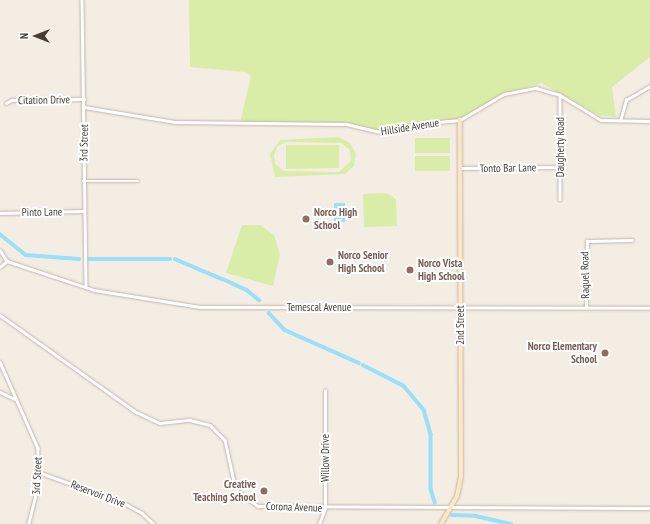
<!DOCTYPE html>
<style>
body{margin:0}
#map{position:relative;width:650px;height:524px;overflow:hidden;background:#f4ede4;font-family:"PT Sans Narrow",sans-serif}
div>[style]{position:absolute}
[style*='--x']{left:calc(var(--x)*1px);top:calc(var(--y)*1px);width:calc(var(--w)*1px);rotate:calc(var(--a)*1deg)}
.green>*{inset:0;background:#d9eda8}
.water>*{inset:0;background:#99e0f8}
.canal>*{height:3.5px;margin:-1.75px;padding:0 1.75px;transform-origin:1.75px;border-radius:1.75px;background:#99e0f8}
.roads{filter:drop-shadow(0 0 1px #c3b6a9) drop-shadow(0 0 1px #c3b6a9)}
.street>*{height:2.5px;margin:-1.25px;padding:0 1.25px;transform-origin:1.25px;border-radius:1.25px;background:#fff}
.secondary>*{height:3.5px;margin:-1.75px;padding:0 1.75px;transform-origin:1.75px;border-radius:1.75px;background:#ffe7c3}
.dots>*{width:11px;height:11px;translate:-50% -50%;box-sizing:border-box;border:2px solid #fff;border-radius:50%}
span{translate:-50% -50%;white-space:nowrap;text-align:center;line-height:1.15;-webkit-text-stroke:4px #fff;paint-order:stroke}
.street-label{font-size:11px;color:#473c33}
.education-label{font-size:11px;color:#785e54;font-weight:700}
.left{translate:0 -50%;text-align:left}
.right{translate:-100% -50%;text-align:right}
.north{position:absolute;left:16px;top:16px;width:40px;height:40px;-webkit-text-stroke:3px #fff;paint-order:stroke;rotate:270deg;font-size:11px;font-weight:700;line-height:16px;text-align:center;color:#473c33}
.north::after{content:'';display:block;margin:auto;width:14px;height:18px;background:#473c33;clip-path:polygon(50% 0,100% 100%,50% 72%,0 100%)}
</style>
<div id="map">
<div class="green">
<div style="clip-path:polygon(189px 0,650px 0,650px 57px,612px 87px,616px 117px,599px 115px,541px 83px,504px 94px,460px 120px,416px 124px,382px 132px,346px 124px,240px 123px,251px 76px,245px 72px,190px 67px)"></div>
<div style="clip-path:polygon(evenodd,339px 137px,350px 143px,356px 154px,354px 166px,345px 174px,275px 177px,270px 154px,280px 140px,339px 137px,286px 142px,341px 143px,350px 150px,351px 161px,339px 172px,284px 171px,275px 164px,274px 155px,278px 146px,286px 142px)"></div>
<div style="clip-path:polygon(415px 138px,450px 138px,450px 153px,415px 153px)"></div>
<div style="clip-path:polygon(286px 145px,339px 145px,339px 168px,286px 169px)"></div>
<div style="clip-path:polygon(415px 156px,450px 156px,450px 171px,415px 171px)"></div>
<div style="clip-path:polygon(386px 193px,396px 199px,397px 226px,364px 227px,363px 194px)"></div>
<div style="clip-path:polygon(242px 225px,260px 225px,274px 235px,280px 255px,273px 286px,226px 273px)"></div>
</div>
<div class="water">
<div style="clip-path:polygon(334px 203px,345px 203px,345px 222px,334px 222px)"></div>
</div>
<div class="canal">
<div style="--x:0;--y:234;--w:33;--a:39"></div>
<div style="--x:26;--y:255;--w:53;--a:4.3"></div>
<div style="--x:88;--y:259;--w:82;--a:0"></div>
<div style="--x:175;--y:259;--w:51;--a:23.1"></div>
<div style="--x:223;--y:279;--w:26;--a:25"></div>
<div style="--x:247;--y:290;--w:16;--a:40"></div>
<div style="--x:269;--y:313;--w:23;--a:47"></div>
<div style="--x:285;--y:330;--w:81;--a:24"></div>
<div style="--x:363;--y:365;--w:46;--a:27.1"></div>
<div style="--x:404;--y:386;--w:31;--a:50"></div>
<div style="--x:424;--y:410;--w:25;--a:74"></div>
<div style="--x:431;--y:434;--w:55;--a:90"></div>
<div style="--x:431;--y:489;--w:14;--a:73"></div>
<div style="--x:452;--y:515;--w:24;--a:2"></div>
<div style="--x:476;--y:516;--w:36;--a:13"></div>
</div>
<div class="roads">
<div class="street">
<div style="--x:82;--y:0;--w:287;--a:89.2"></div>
<div style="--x:560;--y:95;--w:104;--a:90"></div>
<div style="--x:6;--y:103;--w:7;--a:-27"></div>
<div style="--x:12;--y:100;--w:72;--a:-0.8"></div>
<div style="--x:84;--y:107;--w:92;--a:9.4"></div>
<div style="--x:175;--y:122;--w:171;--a:0.7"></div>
<div style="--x:346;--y:124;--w:37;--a:13"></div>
<div style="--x:382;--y:132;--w:35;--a:-13"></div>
<div style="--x:416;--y:124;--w:44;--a:-5.2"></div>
<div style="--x:460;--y:120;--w:51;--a:-30.6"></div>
<div style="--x:504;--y:94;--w:33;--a:-11"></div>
<div style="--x:536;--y:88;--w:25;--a:16"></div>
<div style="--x:560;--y:95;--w:48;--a:31.4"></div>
<div style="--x:601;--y:120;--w:49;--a:1.2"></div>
<div style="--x:620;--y:121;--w:22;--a:-74"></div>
<div style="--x:626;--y:100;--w:28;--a:-30"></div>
<div style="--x:460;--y:168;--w:96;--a:-0.6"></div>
<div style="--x:83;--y:181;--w:55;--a:0"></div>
<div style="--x:0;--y:213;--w:83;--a:-1.4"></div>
<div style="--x:0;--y:250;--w:13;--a:58"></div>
<div style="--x:7;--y:261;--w:92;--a:18.4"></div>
<div style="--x:94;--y:290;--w:107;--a:9.1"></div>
<div style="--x:200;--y:307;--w:450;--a:0.1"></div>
<div style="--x:0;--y:267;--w:9;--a:-41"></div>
<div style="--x:586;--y:307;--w:66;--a:-89.1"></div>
<div style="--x:587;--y:241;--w:45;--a:-1.3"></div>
<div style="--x:0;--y:315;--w:167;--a:35.5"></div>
<div style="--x:136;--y:412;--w:26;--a:25"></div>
<div style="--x:160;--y:423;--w:30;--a:-6"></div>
<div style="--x:190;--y:420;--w:21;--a:14"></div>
<div style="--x:210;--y:425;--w:21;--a:45"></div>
<div style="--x:225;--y:440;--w:51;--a:77.6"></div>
<div style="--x:236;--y:490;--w:27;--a:36"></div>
<div style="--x:258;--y:506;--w:392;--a:0.3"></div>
<div style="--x:0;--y:362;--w:94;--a:66.2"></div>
<div style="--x:38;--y:448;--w:43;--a:91.3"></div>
<div style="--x:37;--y:491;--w:34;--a:104"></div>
<div style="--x:0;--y:392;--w:17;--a:25"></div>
<div style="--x:38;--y:472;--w:91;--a:19.8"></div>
<div style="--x:124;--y:503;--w:21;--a:29"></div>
<div style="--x:142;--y:513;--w:16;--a:43"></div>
<div style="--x:319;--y:524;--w:17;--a:-69"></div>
<div style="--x:325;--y:508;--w:117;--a:-90"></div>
</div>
<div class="secondary">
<div style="--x:441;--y:524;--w:32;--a:-60"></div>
<div style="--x:457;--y:496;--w:19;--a:-78"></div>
<div style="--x:461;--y:477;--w:357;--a:-90.2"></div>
</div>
</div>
<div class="dots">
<div style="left:306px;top:219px;background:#8d6e63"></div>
<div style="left:330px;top:262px;background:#8d6e63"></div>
<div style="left:410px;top:270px;background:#8d6e63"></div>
<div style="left:605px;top:353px;background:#8d6e63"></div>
<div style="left:264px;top:491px;background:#8d6e63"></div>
</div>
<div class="street-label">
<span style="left:44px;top:100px;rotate:-1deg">Citation Drive</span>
<span style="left:410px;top:127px;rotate:-9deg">Hillside Avenue</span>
<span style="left:84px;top:143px;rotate:-89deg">3rd Street</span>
<span style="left:560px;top:147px;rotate:-90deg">Daugherty Road</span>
<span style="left:508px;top:168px;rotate:-1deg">Tonto Bar Lane</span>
<span style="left:42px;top:212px;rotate:-1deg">Pinto Lane</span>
<span style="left:585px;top:275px;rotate:-91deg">Raquel Road</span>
<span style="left:319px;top:307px">Temescal Avenue</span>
<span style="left:460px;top:325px;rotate:-90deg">2nd Street</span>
<span style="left:325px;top:458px;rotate:-90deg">Willow Drive</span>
<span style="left:37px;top:476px;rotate:-87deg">3rd Street</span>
<span style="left:98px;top:494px;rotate:21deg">Reservoir Drive</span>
<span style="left:294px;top:507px;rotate:2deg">Corona Avenue</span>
</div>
<div class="education-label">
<span class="left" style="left:314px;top:219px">Norco High<br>School</span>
<span class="left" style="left:338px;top:262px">Norco Senior<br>High School</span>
<span class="left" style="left:418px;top:270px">Norco Vista<br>High School</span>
<span class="right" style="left:597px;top:353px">Norco Elementary<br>School</span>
<span class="right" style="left:256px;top:491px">Creative<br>Teaching School</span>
</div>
<div class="north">N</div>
</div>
